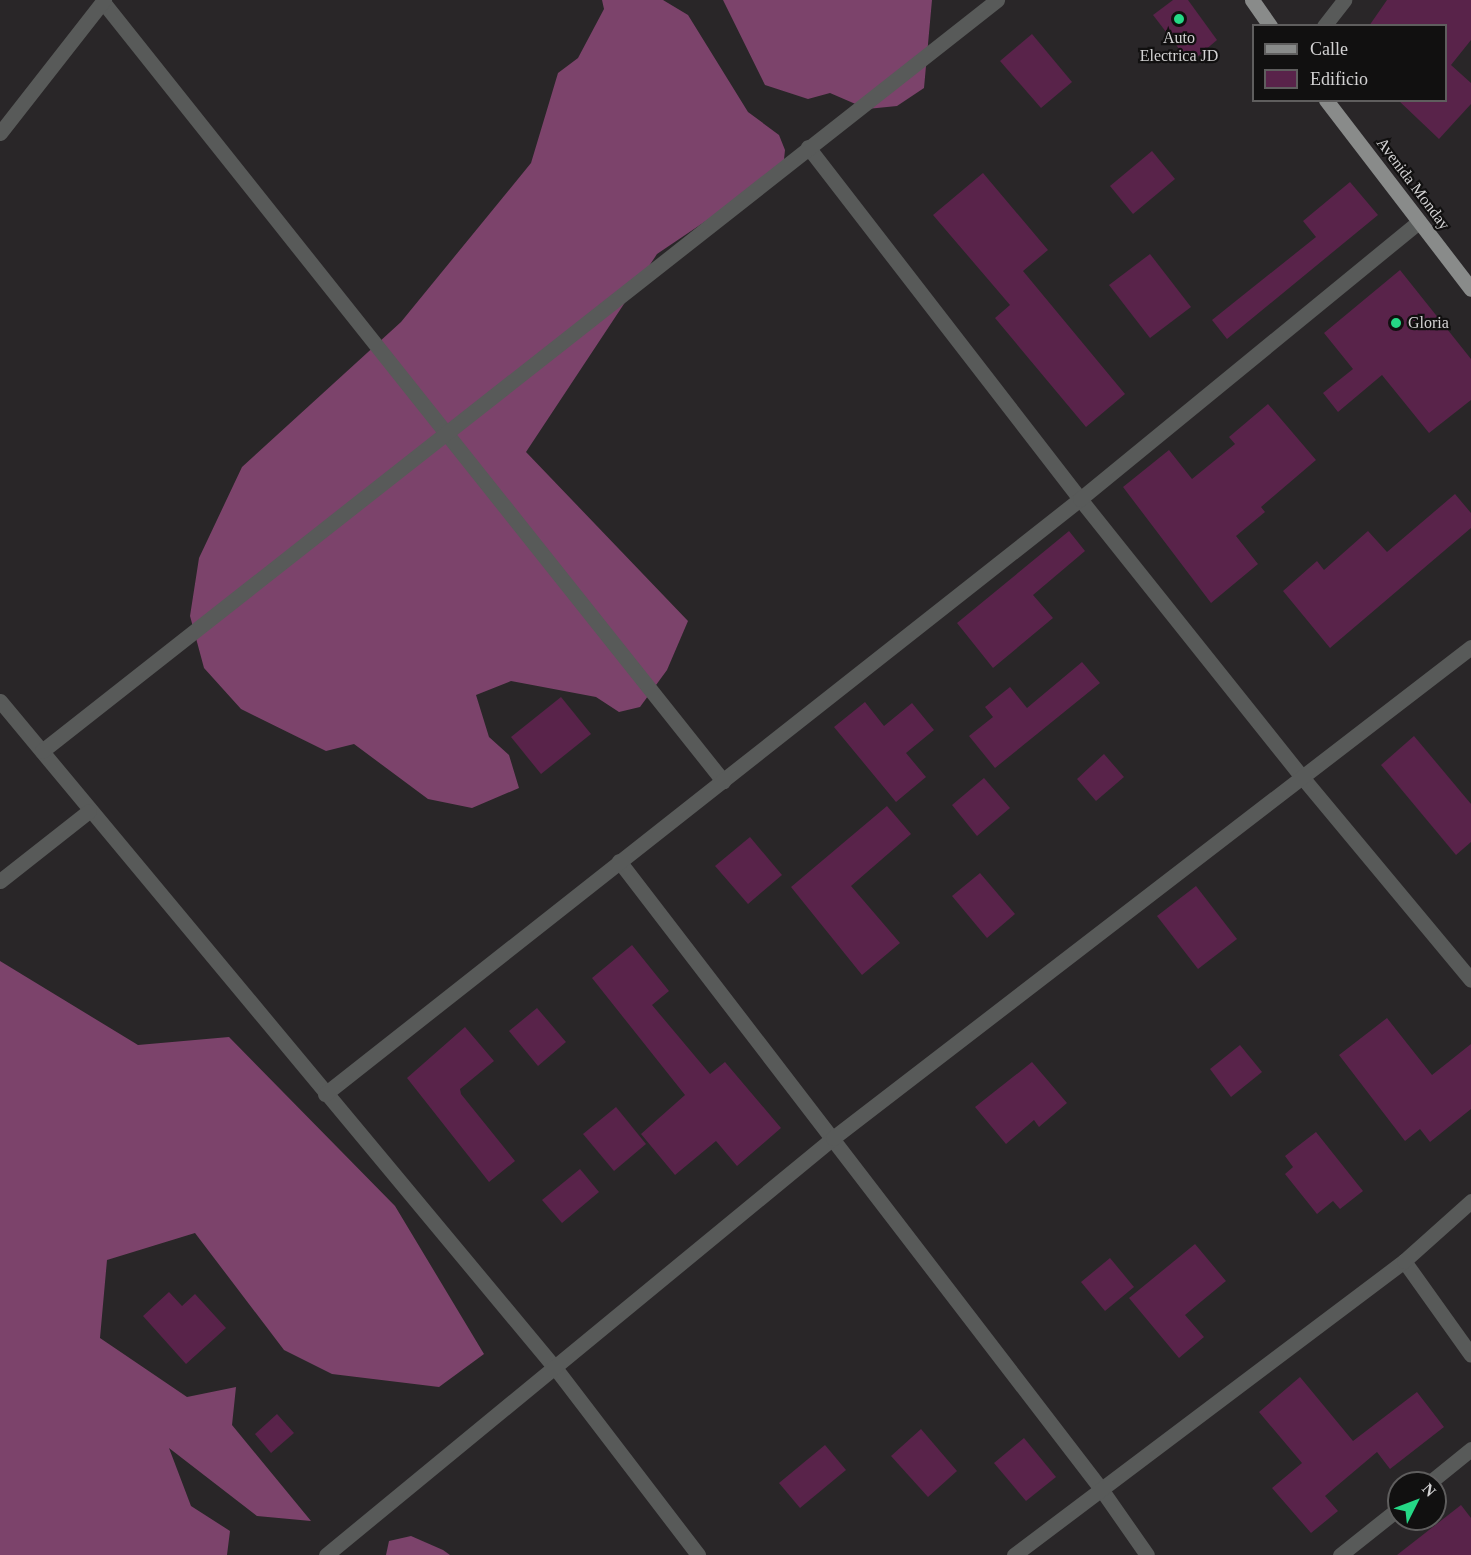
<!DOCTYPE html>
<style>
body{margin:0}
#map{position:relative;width:1471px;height:1555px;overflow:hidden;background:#292628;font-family:Georgia,serif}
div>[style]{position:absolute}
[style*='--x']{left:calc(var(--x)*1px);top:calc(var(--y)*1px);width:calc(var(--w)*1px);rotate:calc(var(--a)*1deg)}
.forest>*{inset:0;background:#7c436b}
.building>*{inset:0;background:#59234a}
.minor>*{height:15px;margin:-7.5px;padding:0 7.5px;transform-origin:7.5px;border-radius:7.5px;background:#585a59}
.major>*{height:15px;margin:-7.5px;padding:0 7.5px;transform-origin:7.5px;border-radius:7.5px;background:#898b8a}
.dots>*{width:16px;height:16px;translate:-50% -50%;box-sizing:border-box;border:3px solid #111010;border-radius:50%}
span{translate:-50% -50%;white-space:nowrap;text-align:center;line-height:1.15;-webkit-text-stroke:4.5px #111010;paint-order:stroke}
.poi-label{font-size:16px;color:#d3d2d3}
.left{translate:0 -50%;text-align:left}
.street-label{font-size:16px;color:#d3d2d3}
.legend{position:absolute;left:1252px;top:24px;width:195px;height:78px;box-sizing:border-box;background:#111010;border:2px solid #5f5e5e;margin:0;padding:8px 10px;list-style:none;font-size:18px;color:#d3d2d3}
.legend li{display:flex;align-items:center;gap:12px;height:30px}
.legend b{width:30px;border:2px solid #5f5e5e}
.north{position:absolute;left:1387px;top:1471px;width:60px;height:60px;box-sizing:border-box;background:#111010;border:2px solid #5f5e5e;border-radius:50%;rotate:48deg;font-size:16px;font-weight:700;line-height:24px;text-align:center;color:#d3d2d3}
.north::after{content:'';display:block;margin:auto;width:21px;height:27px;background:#25d886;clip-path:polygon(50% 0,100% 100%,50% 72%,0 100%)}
</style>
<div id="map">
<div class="forest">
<div style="clip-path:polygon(602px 0,663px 0,688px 15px,748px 112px,779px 135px,785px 150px,783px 169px,657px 254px,526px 452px,688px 621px,667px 670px,640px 707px,619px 712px,596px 697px,511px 681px,476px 695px,489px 737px,509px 755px,519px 788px,472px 808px,428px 799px,354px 744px,326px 751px,241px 709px,204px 668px,190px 616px,199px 558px,242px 467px,401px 322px,531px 163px,558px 73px,578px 58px,604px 9px)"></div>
<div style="clip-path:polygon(723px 0,932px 0,924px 88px,897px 106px,867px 109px,830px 93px,808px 99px,765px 85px)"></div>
<div style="clip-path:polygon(0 961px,138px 1045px,229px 1037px,395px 1206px,484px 1354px,439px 1387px,332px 1374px,284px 1350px,195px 1233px,107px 1260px,100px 1338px,187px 1397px,236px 1387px,232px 1425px,311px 1521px,257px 1516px,169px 1448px,191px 1506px,230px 1531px,227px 1555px,0 1555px)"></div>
<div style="clip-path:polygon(411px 1536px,443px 1550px,450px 1555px,386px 1555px,389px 1541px)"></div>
</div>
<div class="building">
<div style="clip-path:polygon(1173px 0,1188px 0,1217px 40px,1190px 63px,1153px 15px)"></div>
<div style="clip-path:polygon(1387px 0,1471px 0,1471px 40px,1451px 65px,1471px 83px,1471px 104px,1439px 139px,1398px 100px,1446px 100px,1446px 26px,1369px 26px)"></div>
<div style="clip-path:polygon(1032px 34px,1072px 82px,1041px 108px,1000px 61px)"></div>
<div style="clip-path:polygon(1152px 151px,1175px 179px,1133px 214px,1110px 186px)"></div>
<div style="clip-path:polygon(983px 173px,1048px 250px,1023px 271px,1125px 394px,1086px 427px,995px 318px,1010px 305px,933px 215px)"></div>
<div style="clip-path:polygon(1350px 182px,1378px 215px,1227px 339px,1212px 320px,1316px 237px,1303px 221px)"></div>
<div style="clip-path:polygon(1150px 254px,1191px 307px,1150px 338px,1109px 285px)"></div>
<div style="clip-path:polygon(1400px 270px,1471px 359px,1471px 400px,1429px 433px,1382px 375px,1338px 412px,1323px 393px,1353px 369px,1324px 333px)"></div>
<div style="clip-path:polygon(1268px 404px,1316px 460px,1261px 507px,1265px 512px,1236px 536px,1258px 564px,1211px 603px,1123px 487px,1169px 450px,1192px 479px,1235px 444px,1229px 437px)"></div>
<div style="clip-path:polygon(1455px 494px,1471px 513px,1471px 528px,1330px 648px,1283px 591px,1317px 561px,1324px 570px,1368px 531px,1387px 552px)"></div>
<div style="clip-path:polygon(1069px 531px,1085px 551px,1033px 595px,1053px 618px,993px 668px,957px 623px)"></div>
<div style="clip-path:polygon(1082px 662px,1100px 683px,995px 768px,969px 736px,993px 717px,985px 707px,1010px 687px,1027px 708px)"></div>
<div style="clip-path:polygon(561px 697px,591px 734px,541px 774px,511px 737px)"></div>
<div style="clip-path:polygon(865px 702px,884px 726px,912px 703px,934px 730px,906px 753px,926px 777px,896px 802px,834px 727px)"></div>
<div style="clip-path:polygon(1414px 736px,1471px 804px,1471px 842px,1456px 855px,1381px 765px)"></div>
<div style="clip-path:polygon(1104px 754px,1124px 777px,1096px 801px,1077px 779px)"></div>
<div style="clip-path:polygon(984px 778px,1010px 808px,977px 836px,952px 805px)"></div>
<div style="clip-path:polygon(887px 806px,911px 834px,851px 886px,900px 943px,862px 975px,791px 887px)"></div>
<div style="clip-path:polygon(750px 837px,782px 875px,748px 904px,715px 866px)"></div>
<div style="clip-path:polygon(980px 873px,1015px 914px,987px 938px,952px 896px)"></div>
<div style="clip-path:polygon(1196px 886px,1237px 939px,1198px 969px,1157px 916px)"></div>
<div style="clip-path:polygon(632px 945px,669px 991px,652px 1005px,710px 1074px,725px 1062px,781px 1128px,737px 1166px,716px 1141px,675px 1175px,641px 1134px,685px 1095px,592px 978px)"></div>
<div style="clip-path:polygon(537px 1008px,566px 1042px,538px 1066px,509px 1031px)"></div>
<div style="clip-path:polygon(1387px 1018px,1432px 1075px,1471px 1044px,1471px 1109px,1430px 1142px,1420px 1129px,1405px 1141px,1339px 1055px)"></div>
<div style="clip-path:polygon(465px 1027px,494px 1061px,460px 1089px,461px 1094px,515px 1161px,489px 1182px,407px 1078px)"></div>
<div style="clip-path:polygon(1240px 1045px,1262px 1072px,1231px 1097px,1210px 1069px)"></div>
<div style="clip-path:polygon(1032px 1062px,1067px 1103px,1039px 1127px,1034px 1120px,1006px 1144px,975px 1107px)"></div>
<div style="clip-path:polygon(616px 1107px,646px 1144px,614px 1171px,583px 1134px)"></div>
<div style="clip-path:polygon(1316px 1132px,1363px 1191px,1340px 1209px,1333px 1201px,1317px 1214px,1285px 1174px,1293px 1167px,1285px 1156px)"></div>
<div style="clip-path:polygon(580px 1169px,599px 1192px,562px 1223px,542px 1200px)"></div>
<div style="clip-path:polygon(1195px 1244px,1226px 1281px,1185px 1315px,1204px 1337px,1179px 1358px,1129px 1298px)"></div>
<div style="clip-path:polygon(1110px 1258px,1134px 1287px,1105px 1311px,1081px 1282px)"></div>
<div style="clip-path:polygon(169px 1292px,182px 1306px,195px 1294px,226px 1328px,186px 1364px,143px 1316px)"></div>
<div style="clip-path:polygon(1300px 1377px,1353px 1441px,1417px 1392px,1444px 1427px,1390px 1469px,1377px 1452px,1325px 1496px,1338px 1511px,1311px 1533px,1272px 1488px,1302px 1463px,1259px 1412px)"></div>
<div style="clip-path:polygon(277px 1414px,294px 1433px,271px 1453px,255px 1434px)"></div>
<div style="clip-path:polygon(921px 1429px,957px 1471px,928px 1497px,891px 1456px)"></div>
<div style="clip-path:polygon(1024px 1438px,1056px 1477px,1026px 1501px,994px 1463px)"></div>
<div style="clip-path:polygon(825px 1445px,846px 1470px,800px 1508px,779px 1483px)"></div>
<div style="clip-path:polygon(1461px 1505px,1471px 1518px,1471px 1555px,1397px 1555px)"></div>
</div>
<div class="minor">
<div style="--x:103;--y:2;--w:996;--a:51.48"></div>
<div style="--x:1324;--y:26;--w:33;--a:-52"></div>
<div style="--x:0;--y:133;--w:169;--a:-52"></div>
<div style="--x:808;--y:147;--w:445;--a:52.3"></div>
<div style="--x:1080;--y:499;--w:356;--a:51.4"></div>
<div style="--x:1302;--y:777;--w:264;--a:50.2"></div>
<div style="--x:0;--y:701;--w:869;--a:50.23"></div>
<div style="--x:556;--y:1369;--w:234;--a:52.6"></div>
<div style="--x:42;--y:751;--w:1215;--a:-38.18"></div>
<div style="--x:619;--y:861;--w:792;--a:52.49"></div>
<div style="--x:1101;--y:1489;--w:80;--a:55.1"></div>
<div style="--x:0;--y:881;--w:113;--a:-38.2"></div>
<div style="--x:325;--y:1094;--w:961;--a:-38.24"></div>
<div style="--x:1080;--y:499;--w:438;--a:-39.3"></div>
<div style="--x:1404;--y:1261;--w:115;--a:54.5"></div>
<div style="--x:1429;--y:1483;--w:54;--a:-39"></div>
<div style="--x:326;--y:1555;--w:656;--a:-39.44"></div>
<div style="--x:833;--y:1138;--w:805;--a:-37.58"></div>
<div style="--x:1014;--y:1555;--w:488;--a:-37"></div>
<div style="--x:1404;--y:1261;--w:90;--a:-41.8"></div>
<div style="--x:1340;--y:1555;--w:75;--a:-38.5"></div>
</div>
<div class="major">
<div style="--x:1252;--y:0;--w:32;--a:55"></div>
<div style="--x:1326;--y:100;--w:238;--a:52.5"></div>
</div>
<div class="dots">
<div style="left:1179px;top:19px;background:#25d886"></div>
<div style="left:1396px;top:323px;background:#25d886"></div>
</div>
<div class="poi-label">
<span style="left:1179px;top:47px">Auto<br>Electrica JD</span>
<span class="left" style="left:1408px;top:323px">Gloria</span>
</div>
<div class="street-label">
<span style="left:1413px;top:184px;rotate:53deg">Avenida Monday</span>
</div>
<ul class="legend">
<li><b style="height:8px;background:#898b8a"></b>Calle</li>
<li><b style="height:16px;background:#59234a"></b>Edificio</li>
</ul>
<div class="north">N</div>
</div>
